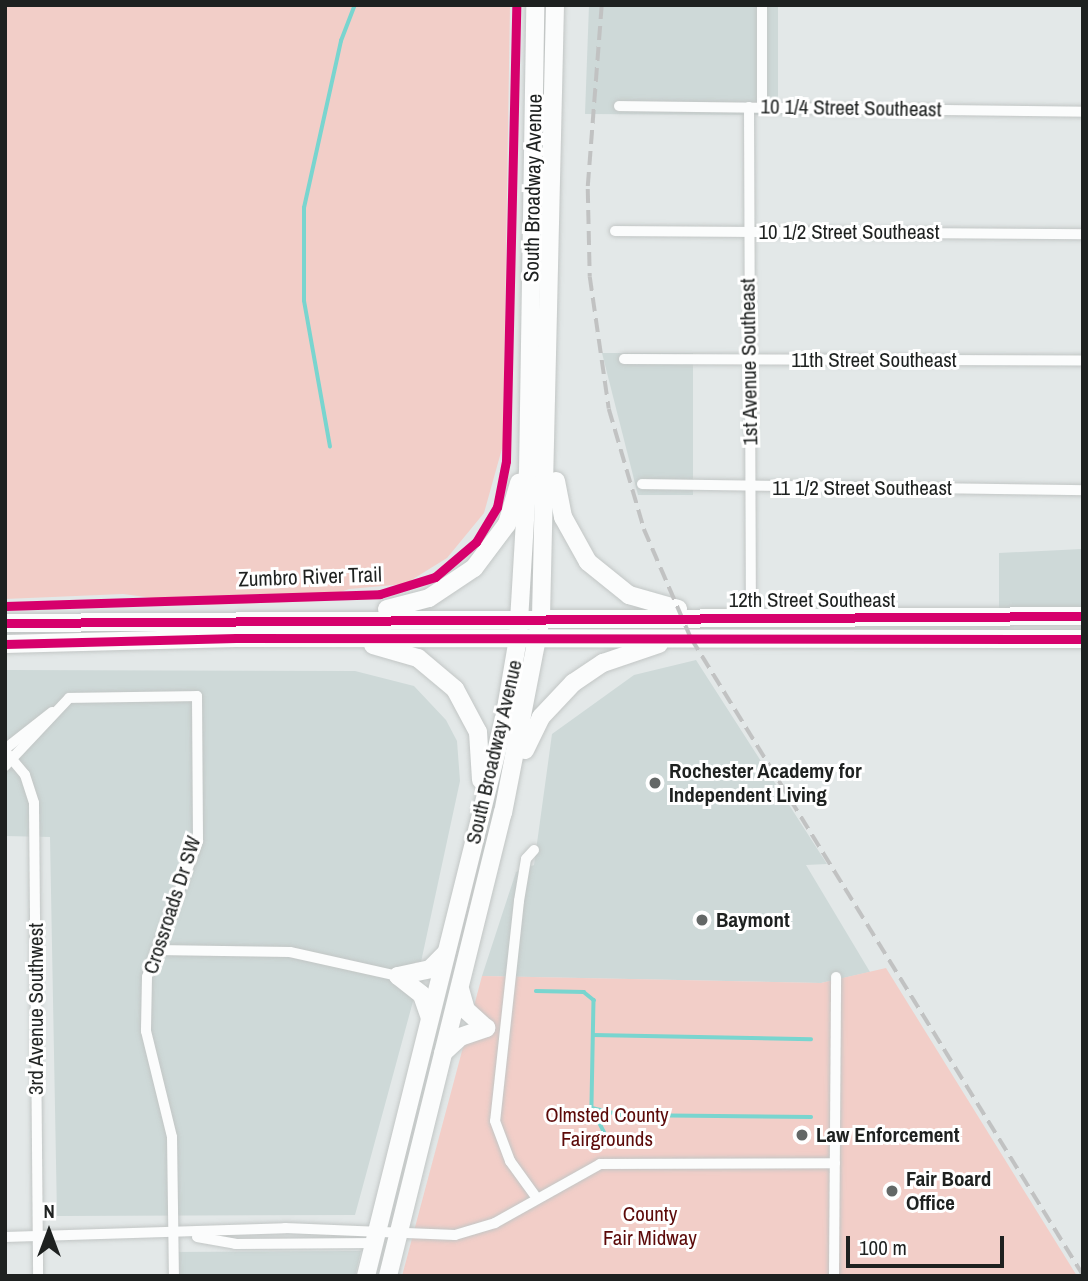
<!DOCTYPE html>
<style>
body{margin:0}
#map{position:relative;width:1088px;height:1281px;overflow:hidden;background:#e3e8e8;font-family:"Archivo Narrow",sans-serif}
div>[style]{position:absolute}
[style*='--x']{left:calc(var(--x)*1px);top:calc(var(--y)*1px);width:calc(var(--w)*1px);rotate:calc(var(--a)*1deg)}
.built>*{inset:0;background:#ced9d8}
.green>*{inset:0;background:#f2cec8}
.stream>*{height:3.5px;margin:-1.75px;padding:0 1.75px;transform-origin:1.75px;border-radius:1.75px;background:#79d5cf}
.roads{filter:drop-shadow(0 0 2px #c2c6c5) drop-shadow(0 0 2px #c2c6c5)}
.street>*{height:10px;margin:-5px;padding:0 5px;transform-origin:5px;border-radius:5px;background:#fbfcfc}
.primary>*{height:18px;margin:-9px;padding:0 9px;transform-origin:9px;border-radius:9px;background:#fbfcfc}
.rail>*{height:3.5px;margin-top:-1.75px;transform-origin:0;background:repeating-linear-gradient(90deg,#c1c2c2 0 14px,transparent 0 21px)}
.cycleway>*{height:9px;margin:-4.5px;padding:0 4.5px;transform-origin:4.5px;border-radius:4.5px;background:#d6006c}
.dots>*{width:19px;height:19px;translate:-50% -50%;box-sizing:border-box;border:4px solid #fff;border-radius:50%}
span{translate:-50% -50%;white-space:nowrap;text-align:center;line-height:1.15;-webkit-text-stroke:6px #fff;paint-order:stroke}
.street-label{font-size:21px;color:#1e2120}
.poi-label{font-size:21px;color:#1e2120;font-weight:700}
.left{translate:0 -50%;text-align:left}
.park-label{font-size:21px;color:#5c0a09}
.frame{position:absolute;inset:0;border:7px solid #1e2120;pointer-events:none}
.north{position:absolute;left:14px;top:1197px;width:70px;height:70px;-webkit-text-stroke:5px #fff;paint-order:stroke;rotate:0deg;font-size:19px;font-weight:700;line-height:28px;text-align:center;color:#1e2120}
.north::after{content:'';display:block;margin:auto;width:24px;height:32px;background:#1e2120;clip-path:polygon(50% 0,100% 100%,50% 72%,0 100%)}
.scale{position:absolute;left:846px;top:1236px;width:158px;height:32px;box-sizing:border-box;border:4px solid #1e2120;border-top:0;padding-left:9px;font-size:21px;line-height:24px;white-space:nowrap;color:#1e2120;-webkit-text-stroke:5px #fff;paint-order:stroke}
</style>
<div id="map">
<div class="built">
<div style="clip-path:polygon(589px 5px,778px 5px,778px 115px,585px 114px)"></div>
<div style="clip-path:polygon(602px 353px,693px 353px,693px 495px,638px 495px)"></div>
<div style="clip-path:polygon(1082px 549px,1082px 608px,999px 608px,999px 553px)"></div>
<div style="clip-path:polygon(696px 660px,827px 864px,806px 865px,870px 972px,821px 983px,482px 976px,516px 872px,534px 865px,552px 734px,634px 675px)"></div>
<div style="clip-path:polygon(5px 670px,355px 671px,414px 686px,446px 720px,457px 741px,460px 781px,421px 962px,415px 962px,415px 994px,355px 1215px,57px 1216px,50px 837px,5px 836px)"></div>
<div style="clip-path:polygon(361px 1251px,355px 1276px,174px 1276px,173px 1252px)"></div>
</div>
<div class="green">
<div style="clip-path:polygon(5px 5px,510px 5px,503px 445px,484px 513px,447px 558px,405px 584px,349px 589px,316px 601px,206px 605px,123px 594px,5px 599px)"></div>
<div style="clip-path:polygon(886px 968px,1077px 1276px,402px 1276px,482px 976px,821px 983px)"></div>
</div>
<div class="stream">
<div style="--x:330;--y:447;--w:148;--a:-100.1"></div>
<div style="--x:304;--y:301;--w:93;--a:-90"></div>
<div style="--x:304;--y:208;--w:171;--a:-77.5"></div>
<div style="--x:341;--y:41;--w:39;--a:-69"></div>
<div style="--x:536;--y:991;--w:48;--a:1.2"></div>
<div style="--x:584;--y:992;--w:13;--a:39"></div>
<div style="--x:594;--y:1000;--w:108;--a:91.1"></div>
<div style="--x:592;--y:1108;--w:33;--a:63"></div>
<div style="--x:593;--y:1035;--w:218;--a:1.1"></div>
<div style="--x:592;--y:1108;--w:31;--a:13"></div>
<div style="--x:622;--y:1115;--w:189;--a:0.6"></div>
</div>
<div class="roads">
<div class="street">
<div style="--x:619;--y:106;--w:464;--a:0.7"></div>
<div style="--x:749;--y:107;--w:511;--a:89.78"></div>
<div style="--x:762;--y:107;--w:102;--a:-90"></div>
<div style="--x:615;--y:231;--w:468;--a:0.4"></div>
<div style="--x:624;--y:359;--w:459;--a:0.2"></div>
<div style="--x:642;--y:484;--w:441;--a:0.8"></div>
<div style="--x:5;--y:749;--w:60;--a:-38.2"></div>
<div style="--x:5;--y:751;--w:31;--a:50"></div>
<div style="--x:25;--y:775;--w:29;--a:72"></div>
<div style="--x:34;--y:803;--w:473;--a:89.5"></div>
<div style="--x:5;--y:766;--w:93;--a:-46.7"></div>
<div style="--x:69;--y:698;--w:128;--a:-0.9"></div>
<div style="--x:197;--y:696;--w:145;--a:89.6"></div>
<div style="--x:198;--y:841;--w:145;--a:110.6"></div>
<div style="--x:147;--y:977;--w:54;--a:91.1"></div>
<div style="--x:146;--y:1031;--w:109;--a:76.2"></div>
<div style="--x:172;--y:1137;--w:139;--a:89.2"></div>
<div style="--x:534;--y:850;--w:12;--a:132"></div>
<div style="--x:526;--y:859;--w:43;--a:99.5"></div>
<div style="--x:519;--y:901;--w:221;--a:96.2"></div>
<div style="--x:495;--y:1121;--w:43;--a:69.4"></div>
<div style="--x:510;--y:1161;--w:44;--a:54.2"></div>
<div style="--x:156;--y:950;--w:134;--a:0.9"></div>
<div style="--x:290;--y:952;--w:111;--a:12.5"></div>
<div style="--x:5;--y:1237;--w:280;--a:-1.8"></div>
<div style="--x:285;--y:1228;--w:170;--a:2.4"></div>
<div style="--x:455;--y:1235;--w:42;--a:-16.7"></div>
<div style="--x:495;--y:1223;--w:120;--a:-29.3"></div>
<div style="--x:600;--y:1164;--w:235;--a:-0.2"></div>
<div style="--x:197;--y:1237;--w:39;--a:10"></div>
<div style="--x:235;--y:1244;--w:141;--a:-0.4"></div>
<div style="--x:834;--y:1276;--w:299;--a:-89.6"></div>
</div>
<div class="primary">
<div style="--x:556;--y:481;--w:37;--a:79"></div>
<div style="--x:563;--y:517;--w:51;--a:60.9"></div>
<div style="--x:588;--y:562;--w:53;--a:38.8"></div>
<div style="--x:629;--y:595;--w:51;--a:15.9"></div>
<div style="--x:387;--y:609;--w:43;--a:-14.7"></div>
<div style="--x:429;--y:598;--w:54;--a:-33.7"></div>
<div style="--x:474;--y:568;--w:55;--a:-53.1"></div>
<div style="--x:507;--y:524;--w:43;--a:-73.7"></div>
<div style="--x:5;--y:623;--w:1078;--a:-0.37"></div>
<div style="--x:5;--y:644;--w:231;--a:-1.5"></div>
<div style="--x:236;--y:638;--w:847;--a:0.07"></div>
<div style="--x:373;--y:645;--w:47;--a:16.1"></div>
<div style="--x:418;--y:658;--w:48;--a:40"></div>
<div style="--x:455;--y:689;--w:49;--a:61.9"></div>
<div style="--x:478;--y:732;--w:48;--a:86.4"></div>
<div style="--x:525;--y:750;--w:37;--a:-64"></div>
<div style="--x:541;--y:717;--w:47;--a:-46.7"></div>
<div style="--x:573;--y:683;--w:36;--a:-34"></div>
<div style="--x:603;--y:663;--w:59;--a:-18.7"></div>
<div style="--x:398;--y:976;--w:33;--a:-12"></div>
<div style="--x:430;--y:969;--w:23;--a:-45"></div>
<div style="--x:398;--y:976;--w:31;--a:38"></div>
<div style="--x:422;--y:995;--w:24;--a:71"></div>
<div style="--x:460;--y:989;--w:22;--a:74"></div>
<div style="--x:466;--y:1010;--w:27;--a:42"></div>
<div style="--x:443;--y:1053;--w:23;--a:-43"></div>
<div style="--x:460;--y:1037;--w:28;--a:-19"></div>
<div style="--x:366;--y:1276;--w:567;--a:-76.01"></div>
<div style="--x:503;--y:726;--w:89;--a:-80.3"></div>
<div style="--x:518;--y:638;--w:166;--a:-86.6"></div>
<div style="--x:528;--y:472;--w:467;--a:-89.1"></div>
<div style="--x:388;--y:1276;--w:477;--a:-76.1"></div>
<div style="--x:503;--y:813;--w:200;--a:-79"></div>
<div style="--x:541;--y:617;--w:612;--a:-88.69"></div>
</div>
</div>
<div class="rail">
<div style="--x:602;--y:5;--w:185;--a:94.4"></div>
<div style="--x:588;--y:189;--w:88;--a:88.7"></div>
<div style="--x:590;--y:277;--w:133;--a:81.8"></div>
<div style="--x:609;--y:409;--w:125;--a:73.7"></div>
<div style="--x:644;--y:529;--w:119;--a:66.7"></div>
<div style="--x:691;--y:638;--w:748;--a:58.39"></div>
</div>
<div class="cycleway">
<div style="--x:5;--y:606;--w:375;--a:-1.8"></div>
<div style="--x:380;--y:594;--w:58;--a:-17.2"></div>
<div style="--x:435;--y:577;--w:54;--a:-40.5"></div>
<div style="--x:476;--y:542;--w:41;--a:-59"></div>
<div style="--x:497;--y:507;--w:47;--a:-78.9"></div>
<div style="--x:506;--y:461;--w:456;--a:-88.7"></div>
<div style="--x:5;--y:623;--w:1078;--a:-0.37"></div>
<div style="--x:5;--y:644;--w:231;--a:-1.5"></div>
<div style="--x:236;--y:638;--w:847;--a:0.07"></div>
</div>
<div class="dots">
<div style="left:655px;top:783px;background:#636766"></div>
<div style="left:702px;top:920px;background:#636766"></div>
<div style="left:802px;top:1135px;background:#636766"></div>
<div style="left:892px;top:1191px;background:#636766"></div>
</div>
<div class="street-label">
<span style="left:851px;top:108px;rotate:1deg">10 1/4 Street Southeast</span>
<span style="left:533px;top:188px;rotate:-89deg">South Broadway Avenue</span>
<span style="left:849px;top:232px">10 1/2 Street Southeast</span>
<span style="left:874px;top:360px">11th Street Southeast</span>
<span style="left:749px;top:362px;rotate:-91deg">1st Avenue Southeast</span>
<span style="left:862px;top:488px">11 1/2 Street Southeast</span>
<span style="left:310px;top:577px;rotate:-2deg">Zumbro River Trail</span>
<span style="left:812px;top:600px">12th Street Southeast</span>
<span style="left:494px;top:752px;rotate:-77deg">South Broadway Avenue</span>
<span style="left:172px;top:905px;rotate:-72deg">Crossroads Dr SW</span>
<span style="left:36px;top:1009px;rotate:-90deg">3rd Avenue Southwest</span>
</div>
<div class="poi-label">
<span class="left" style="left:669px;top:783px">Rochester Academy for<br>Independent Living</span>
<span class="left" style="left:716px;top:920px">Baymont</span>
<span class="left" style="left:816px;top:1135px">Law Enforcement</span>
<span class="left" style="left:906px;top:1191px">Fair Board<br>Office</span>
</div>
<div class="park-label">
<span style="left:607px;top:1127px">Olmsted County<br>Fairgrounds</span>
<span style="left:650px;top:1226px">County<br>Fair Midway</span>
</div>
<div class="frame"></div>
<div class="north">N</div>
<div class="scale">100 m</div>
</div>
